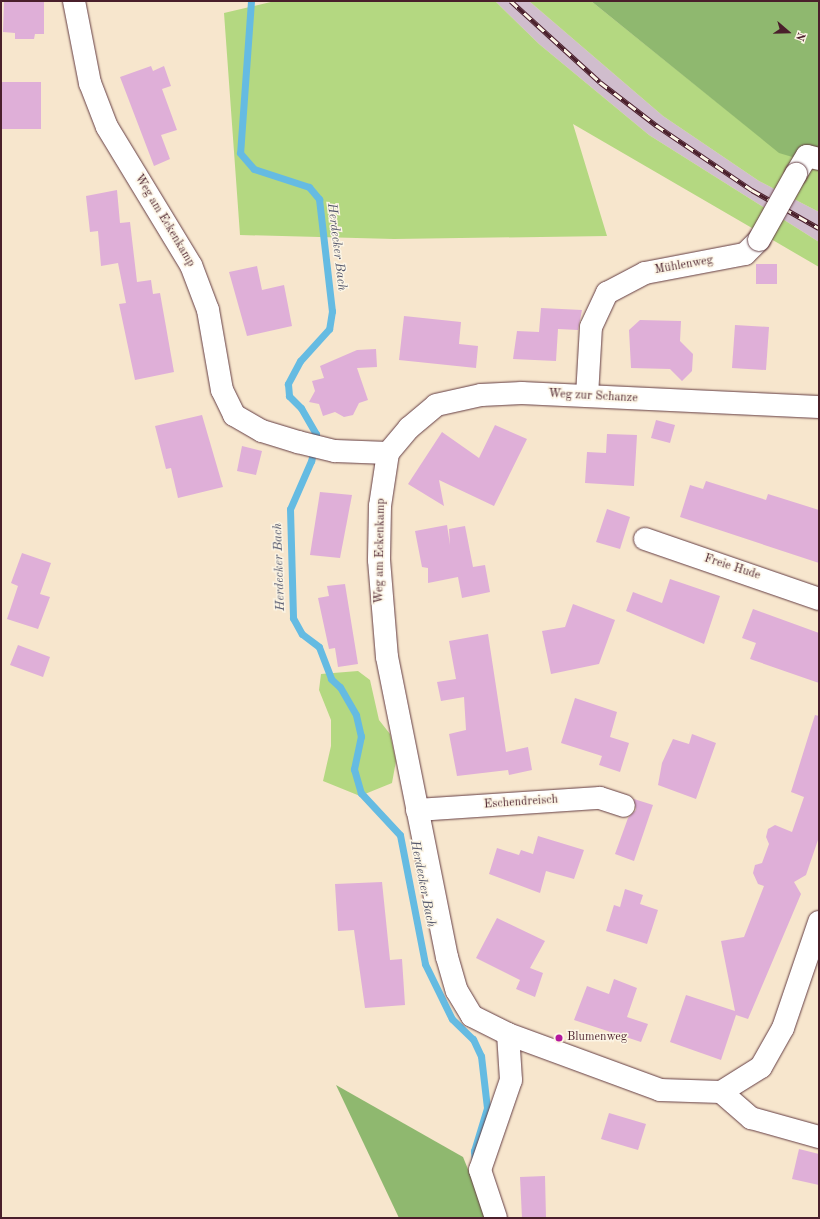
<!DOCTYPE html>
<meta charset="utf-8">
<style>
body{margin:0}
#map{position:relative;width:820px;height:1219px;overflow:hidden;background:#f7e6cd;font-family:"Old Standard TT",serif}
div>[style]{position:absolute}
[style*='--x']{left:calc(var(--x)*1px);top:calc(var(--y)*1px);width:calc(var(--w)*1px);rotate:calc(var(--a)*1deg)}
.industrial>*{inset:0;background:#d0bdcd}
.green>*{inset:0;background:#b4d881}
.forest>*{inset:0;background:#8fb86f}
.stream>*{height:7px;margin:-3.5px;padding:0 3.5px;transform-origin:3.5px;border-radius:3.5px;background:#65bbe2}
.building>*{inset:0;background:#dfafd8}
.roads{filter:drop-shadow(0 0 1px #643d43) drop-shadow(0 0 1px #643d43)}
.minor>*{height:22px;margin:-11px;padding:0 11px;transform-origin:11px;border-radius:11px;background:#fff}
.rail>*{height:4.5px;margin-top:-2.25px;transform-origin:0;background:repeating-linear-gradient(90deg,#fcf5e5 0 9px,#4a1f2b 0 18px);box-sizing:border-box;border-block:1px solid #4a1f2b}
.bridges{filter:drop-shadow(0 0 1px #643d43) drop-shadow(0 0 1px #643d43)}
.minor-bridge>*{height:22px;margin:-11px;padding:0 11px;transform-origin:11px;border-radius:11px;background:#fff}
.dots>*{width:11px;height:11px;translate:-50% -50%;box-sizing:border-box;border:2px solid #fcf5e5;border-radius:50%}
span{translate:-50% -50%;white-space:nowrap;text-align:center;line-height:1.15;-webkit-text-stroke:3px #fcf5e5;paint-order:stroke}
.street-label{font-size:12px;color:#4a1f2b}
.poi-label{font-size:12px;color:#4a1f2b}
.left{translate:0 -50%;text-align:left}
.water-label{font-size:13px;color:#53566b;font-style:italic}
.frame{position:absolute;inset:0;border:2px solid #4a1f2b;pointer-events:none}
.north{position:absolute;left:768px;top:12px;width:40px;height:40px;-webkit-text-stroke:3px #fcf5e5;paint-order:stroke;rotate:110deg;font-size:11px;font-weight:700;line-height:16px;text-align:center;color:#4a1f2b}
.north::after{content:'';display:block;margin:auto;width:14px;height:18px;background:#4a1f2b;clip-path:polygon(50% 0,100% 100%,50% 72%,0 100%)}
</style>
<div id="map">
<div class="industrial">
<div style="clip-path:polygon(495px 1px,529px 1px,663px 116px,759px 181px,819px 212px,819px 242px,649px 135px,539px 44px)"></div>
</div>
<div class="green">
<div style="clip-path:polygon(275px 1px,495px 1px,539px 44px,649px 135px,819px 242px,819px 267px,573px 124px,607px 236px,394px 239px,240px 235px,224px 13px)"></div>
<div style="clip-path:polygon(529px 1px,591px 1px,779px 152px,819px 165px,819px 212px,759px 181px,663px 116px)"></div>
<div style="clip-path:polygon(358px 671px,370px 680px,379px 720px,390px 734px,396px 761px,392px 783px,360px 796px,323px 781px,331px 746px,331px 720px,319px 690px,321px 674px)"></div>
</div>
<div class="forest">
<div style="clip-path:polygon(591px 1px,819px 1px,819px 165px,779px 153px)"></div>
<div style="clip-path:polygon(336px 1085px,463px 1157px,488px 1218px,399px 1218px)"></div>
</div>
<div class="stream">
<div style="--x:251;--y:1;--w:152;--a:94.1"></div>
<div style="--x:240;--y:153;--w:21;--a:49"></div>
<div style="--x:254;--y:169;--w:58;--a:18.1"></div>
<div style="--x:309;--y:187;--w:16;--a:50"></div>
<div style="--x:319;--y:199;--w:113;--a:83.4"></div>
<div style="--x:332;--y:311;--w:18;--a:99"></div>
<div style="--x:329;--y:329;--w:43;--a:132.2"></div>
<div style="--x:300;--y:361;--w:26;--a:118"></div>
<div style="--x:288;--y:384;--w:12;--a:85"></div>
<div style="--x:289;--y:396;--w:17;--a:45"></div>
<div style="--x:301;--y:408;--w:30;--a:60"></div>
<div style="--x:316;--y:434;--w:27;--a:100"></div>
<div style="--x:311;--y:461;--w:52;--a:113.6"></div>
<div style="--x:290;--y:509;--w:109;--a:88.4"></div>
<div style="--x:293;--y:618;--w:18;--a:61"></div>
<div style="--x:302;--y:634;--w:21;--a:37"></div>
<div style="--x:319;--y:647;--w:34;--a:69"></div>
<div style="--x:331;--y:679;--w:12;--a:42"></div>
<div style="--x:340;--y:687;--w:32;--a:60"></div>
<div style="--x:356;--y:715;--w:22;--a:77"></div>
<div style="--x:361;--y:736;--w:34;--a:102"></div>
<div style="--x:354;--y:769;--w:25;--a:74"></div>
<div style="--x:361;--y:793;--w:57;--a:47.1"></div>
<div style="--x:400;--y:835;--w:131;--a:79"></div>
<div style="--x:425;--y:964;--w:61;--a:63.9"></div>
<div style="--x:452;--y:1019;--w:29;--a:44"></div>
<div style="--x:473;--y:1039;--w:19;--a:65"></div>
<div style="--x:481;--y:1056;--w:52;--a:83.4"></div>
<div style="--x:487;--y:1108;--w:45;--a:106.8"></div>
<div style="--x:474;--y:1151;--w:11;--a:85"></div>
</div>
<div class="building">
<div style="clip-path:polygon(4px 1px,44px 1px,44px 34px,35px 34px,34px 39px,15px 39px,15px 33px,3px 32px)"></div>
<div style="clip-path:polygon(151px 66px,153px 71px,164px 66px,171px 86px,162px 89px,177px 130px,161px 135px,170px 159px,154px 166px,120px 77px)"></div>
<div style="clip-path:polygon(2px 82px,41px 82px,41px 129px,1px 129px)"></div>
<div style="clip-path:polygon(117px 190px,120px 223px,130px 222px,137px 282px,151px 280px,153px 294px,160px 293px,174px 372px,135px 380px,119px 304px,126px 303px,118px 263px,101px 266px,98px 231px,90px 232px,86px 196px)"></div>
<div style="clip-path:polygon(756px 264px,777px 264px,777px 284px,756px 284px)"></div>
<div style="clip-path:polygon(257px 266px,262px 290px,284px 285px,292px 326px,247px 336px,229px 272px)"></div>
<div style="clip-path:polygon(541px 308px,582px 310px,578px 330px,558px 329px,556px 361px,513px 359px,517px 331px,539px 332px)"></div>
<div style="clip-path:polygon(404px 316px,461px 322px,459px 344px,478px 346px,476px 368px,399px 360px)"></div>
<div style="clip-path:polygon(640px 320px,681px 321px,680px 341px,693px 354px,692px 371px,682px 381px,670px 369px,631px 368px,629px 330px)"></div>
<div style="clip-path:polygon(735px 325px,769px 327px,766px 370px,732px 368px)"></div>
<div style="clip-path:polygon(376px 349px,377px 367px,357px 368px,368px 400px,359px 403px,353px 415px,344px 417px,335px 412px,323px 416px,319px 404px,309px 402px,315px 391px,312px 381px,324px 378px,320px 366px,357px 350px)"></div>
<div style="clip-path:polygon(202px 415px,223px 487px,178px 498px,171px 468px,166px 469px,155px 426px)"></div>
<div style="clip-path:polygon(656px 420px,675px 425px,670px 443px,651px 438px)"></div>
<div style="clip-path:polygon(495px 425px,527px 439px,494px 506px,439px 480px,444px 506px,408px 484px,442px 432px,479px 458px)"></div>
<div style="clip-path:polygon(607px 434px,637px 435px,634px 486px,585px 483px,587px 452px,606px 453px)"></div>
<div style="clip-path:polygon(242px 446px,262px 451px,256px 475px,237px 471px)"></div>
<div style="clip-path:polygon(706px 481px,766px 500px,768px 494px,819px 510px,819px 563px,680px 517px,690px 485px,703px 489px)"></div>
<div style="clip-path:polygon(320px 492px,352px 495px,340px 558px,310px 555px)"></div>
<div style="clip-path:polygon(607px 509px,630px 517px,620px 549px,596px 542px)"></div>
<div style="clip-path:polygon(447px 525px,450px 545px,449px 529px,465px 526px,473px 567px,485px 565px,490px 592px,462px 598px,458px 577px,428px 583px,428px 568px,422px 567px,415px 531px)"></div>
<div style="clip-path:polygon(22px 553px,51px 563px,40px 594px,50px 597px,38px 629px,7px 619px,18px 586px,11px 583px)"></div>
<div style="clip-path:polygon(670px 579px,720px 596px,704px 644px,626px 611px,633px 592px,662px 603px)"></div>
<div style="clip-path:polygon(345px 584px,358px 664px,338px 667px,335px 648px,329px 649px,318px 598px,329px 596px,327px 586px)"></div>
<div style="clip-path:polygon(573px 604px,615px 620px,599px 664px,551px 674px,542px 631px,565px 627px)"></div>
<div style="clip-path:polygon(753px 609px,819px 633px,819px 683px,750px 659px,756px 643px,742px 638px)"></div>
<div style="clip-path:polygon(488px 634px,506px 752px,528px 747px,532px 770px,509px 775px,508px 770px,457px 776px,449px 734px,466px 730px,464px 697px,441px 701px,437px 682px,456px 679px,449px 641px)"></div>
<div style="clip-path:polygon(18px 645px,50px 657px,43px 677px,10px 665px)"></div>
<div style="clip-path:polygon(575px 698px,617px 712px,610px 737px,629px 743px,620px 772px,599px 765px,602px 756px,561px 743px)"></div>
<div style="clip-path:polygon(815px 715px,819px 716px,819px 837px,806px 875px,794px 882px,801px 894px,748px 1019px,736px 1015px,721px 1060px,670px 1042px,686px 995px,735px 1011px,721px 941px,744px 937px,764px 886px,758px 884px,753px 873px,755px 865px,762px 863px,769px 844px,766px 837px,768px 829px,775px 825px,792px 832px,804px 797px,791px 792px)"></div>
<div style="clip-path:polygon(692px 734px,716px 743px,696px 799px,658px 785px,662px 763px,673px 739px,689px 744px)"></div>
<div style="clip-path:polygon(634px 799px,653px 805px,634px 861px,615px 854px,628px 818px,636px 810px)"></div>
<div style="clip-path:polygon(538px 836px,584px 850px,574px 879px,546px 871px,540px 893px,489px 874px,497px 848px,519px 855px,521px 850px,533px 854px)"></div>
<div style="clip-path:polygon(382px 882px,390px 960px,402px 959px,405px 1005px,365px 1008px,354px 930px,338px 931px,335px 884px)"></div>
<div style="clip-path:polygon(625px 889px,643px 895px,640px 904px,658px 910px,647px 944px,606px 931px,614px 905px,620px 907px)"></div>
<div style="clip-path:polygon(497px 918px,545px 941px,530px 968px,543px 973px,535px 997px,516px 989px,520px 980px,476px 958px)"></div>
<div style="clip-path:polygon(614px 979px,637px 988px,627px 1017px,648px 1024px,641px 1042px,574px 1020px,587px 986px,609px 994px)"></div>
<div style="clip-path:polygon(609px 1113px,646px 1124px,638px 1150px,601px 1139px)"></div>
<div style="clip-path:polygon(799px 1149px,819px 1154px,819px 1185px,792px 1179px)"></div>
<div style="clip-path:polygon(545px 1176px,546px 1218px,522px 1218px,520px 1177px)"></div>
</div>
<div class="roads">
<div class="minor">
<div style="--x:74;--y:1;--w:84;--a:79"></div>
<div style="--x:90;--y:83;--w:47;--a:68.9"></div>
<div style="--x:107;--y:127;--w:162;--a:58.7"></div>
<div style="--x:191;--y:265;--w:48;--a:69.3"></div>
<div style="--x:208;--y:310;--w:81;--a:80.1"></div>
<div style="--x:222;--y:390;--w:28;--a:64"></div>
<div style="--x:234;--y:415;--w:32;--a:30"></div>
<div style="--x:262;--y:431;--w:38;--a:17"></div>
<div style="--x:298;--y:442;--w:38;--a:14"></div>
<div style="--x:335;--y:451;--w:53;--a:2.2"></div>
<div style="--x:796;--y:174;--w:21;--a:-59"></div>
<div style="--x:807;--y:156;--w:12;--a:14"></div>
<div style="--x:587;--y:396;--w:69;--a:-86.7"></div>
<div style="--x:591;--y:327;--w:38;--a:-65"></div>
<div style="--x:607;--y:293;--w:43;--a:-27.8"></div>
<div style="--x:645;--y:273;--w:102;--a:-10.8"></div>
<div style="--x:745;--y:254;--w:20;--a:-45"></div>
<div style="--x:388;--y:453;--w:54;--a:98.6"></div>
<div style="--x:380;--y:506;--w:54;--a:91.1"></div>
<div style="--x:379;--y:560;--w:97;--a:85.3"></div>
<div style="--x:387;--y:657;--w:306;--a:78.7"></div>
<div style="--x:447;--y:957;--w:35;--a:74"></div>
<div style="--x:457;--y:991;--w:29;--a:59"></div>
<div style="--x:472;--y:1016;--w:40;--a:26.6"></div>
<div style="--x:508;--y:1034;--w:162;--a:20.2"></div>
<div style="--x:660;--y:1090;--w:61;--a:1.9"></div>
<div style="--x:721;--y:1092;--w:40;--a:41"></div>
<div style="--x:751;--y:1118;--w:71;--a:15.6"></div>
<div style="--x:388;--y:453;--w:33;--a:-50"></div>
<div style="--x:409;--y:428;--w:35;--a:-40"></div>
<div style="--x:436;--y:405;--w:46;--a:-12.5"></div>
<div style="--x:481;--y:395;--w:41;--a:-2.8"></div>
<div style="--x:522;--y:393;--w:297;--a:2.7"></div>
<div style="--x:645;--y:539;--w:184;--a:19"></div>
<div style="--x:417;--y:810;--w:183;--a:-3.8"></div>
<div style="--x:600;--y:798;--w:25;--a:18"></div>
<div style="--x:721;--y:1092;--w:47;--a:-32"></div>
<div style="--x:761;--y:1067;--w:45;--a:-60.6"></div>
<div style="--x:783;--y:1028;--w:112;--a:-71.2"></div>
<div style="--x:496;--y:1218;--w:51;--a:-108.4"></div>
<div style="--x:480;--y:1170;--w:95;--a:-71"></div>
<div style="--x:511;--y:1080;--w:46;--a:-93.7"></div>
</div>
</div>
<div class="rail">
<div style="--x:511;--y:1;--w:120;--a:42.3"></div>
<div style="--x:600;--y:82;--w:71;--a:37.5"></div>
<div style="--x:656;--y:125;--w:116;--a:34.1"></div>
<div style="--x:752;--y:190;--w:77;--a:29.6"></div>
</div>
<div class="bridges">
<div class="minor-bridge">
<div style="--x:759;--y:240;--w:76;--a:-60.7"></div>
</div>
</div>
<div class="dots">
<div style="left:559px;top:1038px;background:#b5179e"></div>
</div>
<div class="street-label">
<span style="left:164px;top:221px;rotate:59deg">Weg am Eckenkamp</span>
<span style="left:684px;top:266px;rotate:-10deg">Mühlenweg</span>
<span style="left:593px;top:397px;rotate:3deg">Weg zur Schanze</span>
<span style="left:381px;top:551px;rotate:-89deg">Weg am Eckenkamp</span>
<span style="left:732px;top:568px;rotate:18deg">Freie Hude</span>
<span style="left:521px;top:803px;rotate:-4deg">Eschendreisch</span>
</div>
<div class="poi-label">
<span class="left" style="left:567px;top:1038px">Blumenweg</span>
</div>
<div class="water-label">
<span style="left:336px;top:247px;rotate:83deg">Herdecker Bach</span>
<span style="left:280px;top:567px;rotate:-92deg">Herdecker Bach</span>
<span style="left:422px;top:884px;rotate:79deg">Herdecker Bach</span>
</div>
<div class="frame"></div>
<div class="north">N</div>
</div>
